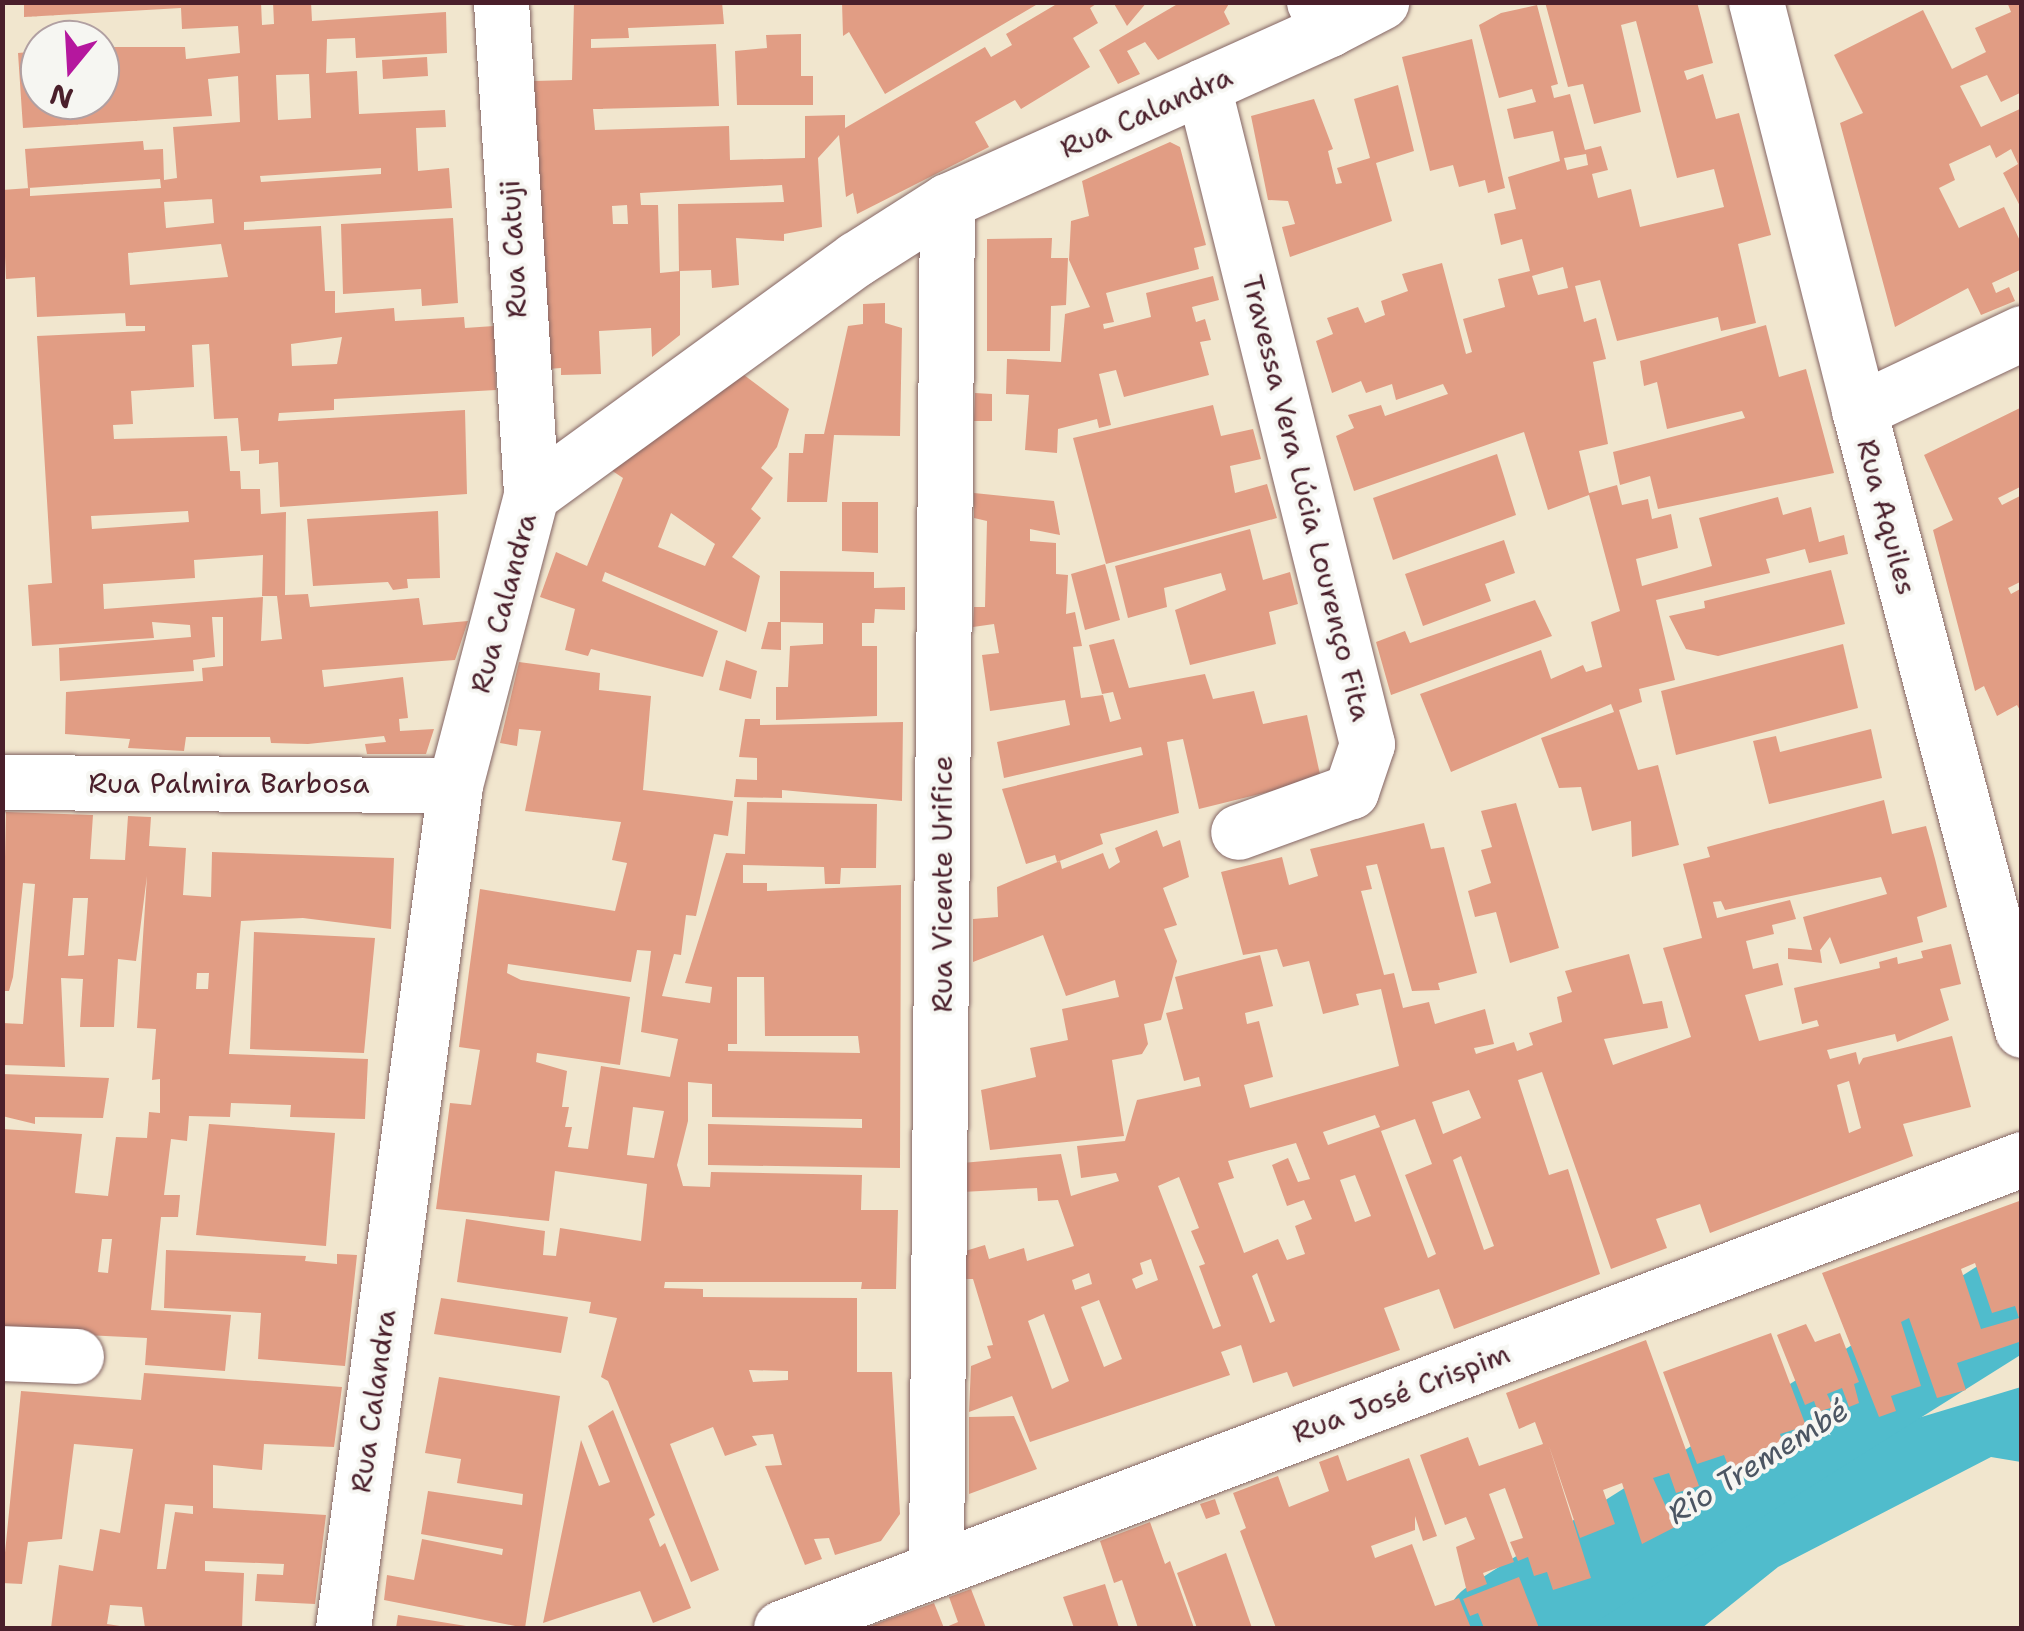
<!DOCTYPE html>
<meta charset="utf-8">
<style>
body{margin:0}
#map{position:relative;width:2024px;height:1631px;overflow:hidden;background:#f1e6ce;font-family:"Shantell Sans",sans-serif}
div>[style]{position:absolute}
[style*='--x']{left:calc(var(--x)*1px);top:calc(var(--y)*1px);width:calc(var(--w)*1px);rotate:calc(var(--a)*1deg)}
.water>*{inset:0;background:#50bccc}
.river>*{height:98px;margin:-49px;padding:0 49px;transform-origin:49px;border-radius:49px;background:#50bccc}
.building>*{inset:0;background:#e19d84}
.roads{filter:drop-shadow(0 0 2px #846564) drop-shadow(0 0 2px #846564)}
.minor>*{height:55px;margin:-27.5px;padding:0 27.5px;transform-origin:27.5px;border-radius:27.5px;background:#fff}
.tertiary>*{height:55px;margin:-27.5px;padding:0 27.5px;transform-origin:27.5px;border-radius:27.5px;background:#fff}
span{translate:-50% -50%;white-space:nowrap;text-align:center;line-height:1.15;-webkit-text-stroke:8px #f6f6f2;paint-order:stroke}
.street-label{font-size:28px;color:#4a1f2b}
.water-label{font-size:30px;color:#4c5663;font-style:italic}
.frame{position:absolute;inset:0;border:5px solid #4a1f2b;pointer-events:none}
.north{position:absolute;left:20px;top:20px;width:100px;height:100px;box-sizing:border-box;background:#f6f6f2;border:2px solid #b1a0a2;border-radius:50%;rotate:198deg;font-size:28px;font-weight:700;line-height:40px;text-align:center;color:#4a1f2b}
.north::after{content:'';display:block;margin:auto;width:35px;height:45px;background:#b5179e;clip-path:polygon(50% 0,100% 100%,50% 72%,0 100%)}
</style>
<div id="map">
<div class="water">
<div style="clip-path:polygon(2021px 1387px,2021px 1462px,1991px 1457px,1778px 1567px,1702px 1628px,1560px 1628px,1737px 1495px,1875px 1431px)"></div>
</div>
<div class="river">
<div style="--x:1494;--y:1628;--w:624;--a:-32.16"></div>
</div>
<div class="building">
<div style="clip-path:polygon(evenodd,24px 2px,261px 2px,262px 25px,274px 24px,273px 2px,311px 2px,312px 21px,446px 12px,447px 53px,356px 58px,355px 38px,327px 39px,326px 73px,357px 71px,359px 114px,445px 110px,446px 127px,416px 128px,418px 171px,449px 168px,452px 208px,244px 222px,244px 230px,321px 226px,325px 291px,335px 291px,335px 313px,394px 308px,395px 321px,464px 317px,465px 328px,494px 326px,496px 390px,334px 399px,334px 410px,279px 413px,278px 421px,465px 410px,467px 494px,280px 507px,278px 462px,259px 464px,259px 450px,241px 451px,238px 418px,214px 419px,209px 344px,192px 345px,194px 387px,131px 391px,133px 424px,113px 425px,114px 439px,227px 436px,230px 471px,240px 471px,241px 489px,260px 489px,261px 514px,286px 512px,285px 595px,308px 594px,310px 607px,419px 598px,423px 625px,468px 621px,455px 660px,322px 670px,324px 687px,403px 677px,408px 718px,399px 719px,400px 731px,434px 729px,426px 754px,367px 754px,365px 744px,386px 742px,384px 736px,308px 744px,271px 743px,270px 737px,186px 737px,184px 751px,128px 748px,130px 739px,65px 734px,66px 692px,203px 681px,202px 668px,223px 666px,223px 617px,212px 617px,215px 657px,193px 660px,194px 671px,60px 681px,59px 648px,191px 637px,190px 625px,152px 622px,154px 638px,32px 646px,28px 585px,52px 583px,37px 336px,145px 331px,145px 326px,126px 326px,125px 313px,37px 317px,35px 277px,6px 279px,2px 190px,30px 188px,30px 196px,161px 188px,160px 179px,28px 188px,25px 149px,143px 141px,144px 150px,163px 149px,164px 180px,177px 178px,173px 127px,240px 122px,238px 76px,208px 79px,212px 116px,23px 128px,18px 53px,40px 51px,40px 100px,100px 100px,100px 47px,185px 47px,186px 59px,240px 53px,238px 26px,182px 29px,181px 8px,24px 17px,24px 2px,309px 74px,311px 118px,278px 120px,276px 75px,309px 74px,24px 2px,381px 168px,381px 174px,261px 182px,260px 176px,381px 168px,24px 2px,212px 199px,214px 223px,166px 228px,164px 202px,212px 199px,24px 2px,221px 244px,228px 277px,130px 285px,128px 253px,221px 244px,24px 2px,342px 337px,337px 364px,292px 366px,291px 344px,342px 337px,24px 2px,188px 511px,189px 522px,92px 529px,91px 516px,188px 511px,24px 2px,263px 555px,262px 596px,277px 596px,282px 639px,261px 641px,263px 597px,104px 609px,103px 584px,195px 578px,194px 560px,263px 555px)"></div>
<div style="clip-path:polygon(evenodd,574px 2px,722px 2px,724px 24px,628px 28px,629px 38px,591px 39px,591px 48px,716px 44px,719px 106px,593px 109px,595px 130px,729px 126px,730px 160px,805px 158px,805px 116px,845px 115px,845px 128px,985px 47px,991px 57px,1012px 45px,1006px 34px,1060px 2px,1099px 2px,1090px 8px,1098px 23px,1073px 38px,1090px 67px,1021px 109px,1015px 100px,975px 122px,989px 147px,857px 214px,853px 193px,846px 197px,839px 135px,818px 158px,822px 227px,784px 234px,784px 241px,736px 238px,739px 285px,712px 288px,711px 270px,679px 271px,678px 204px,784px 202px,782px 185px,640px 193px,641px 205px,658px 205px,660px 273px,680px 271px,680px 335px,652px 357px,651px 328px,599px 331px,601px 374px,561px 375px,561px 368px,548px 369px,534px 81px,572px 80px,574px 2px,627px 205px,628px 224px,613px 224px,612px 206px,627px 205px)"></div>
<div style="clip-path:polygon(842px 2px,1041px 2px,885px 94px,849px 32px,843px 36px)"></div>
<div style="clip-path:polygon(1113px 2px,1147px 2px,1127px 26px)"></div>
<div style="clip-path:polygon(1181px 2px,1230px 2px,1224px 12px,1230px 24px,1158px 60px,1145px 42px,1127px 51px,1140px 74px,1118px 84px,1099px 50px)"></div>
<div style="clip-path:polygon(evenodd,1545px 2px,1697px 2px,1713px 63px,1684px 71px,1687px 80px,1703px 74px,1716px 119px,1739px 113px,1771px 235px,1738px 244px,1756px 323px,1721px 331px,1718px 317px,1617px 341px,1600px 280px,1575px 286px,1584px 322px,1596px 318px,1606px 359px,1593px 362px,1608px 444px,1579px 451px,1589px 493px,1617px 485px,1622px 505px,1648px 499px,1652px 519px,1671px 514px,1678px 548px,1636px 559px,1642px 586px,1712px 566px,1699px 518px,1778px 497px,1783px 515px,1811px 507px,1819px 542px,1844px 535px,1848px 554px,1809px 563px,1805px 549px,1766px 559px,1770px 573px,1656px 600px,1675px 680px,1639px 689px,1642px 702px,1619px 710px,1638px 770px,1658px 765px,1679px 845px,1632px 857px,1631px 821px,1592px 831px,1581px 787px,1559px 788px,1541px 738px,1614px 712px,1611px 704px,1451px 772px,1420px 694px,1541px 650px,1551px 679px,1583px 665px,1586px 672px,1602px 667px,1591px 622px,1620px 611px,1589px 495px,1548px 510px,1524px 432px,1354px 491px,1336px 436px,1354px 428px,1348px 415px,1381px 405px,1385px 416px,1448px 394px,1443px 384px,1396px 400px,1392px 384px,1366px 393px,1361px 381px,1332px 393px,1316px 341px,1333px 334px,1327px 318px,1358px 307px,1365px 323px,1385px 315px,1381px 301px,1408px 291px,1402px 274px,1442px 263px,1466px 354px,1472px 352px,1463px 319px,1505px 307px,1498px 279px,1530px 271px,1522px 239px,1501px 245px,1494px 214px,1516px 209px,1508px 177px,1560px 161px,1553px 131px,1514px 139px,1507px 109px,1536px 102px,1532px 89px,1499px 98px,1479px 25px,1501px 13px,1537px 5px,1558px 84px,1551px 86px,1554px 98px,1570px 94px,1585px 150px,1601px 146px,1608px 170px,1592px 174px,1598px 198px,1631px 189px,1640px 227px,1724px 207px,1714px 169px,1677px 178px,1636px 21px,1621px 25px,1641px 112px,1594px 124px,1583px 84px,1568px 87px,1545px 2px,1586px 154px,1588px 165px,1567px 170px,1564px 158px,1586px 154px,1545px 2px,1563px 267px,1568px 288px,1538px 295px,1532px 276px,1563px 267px)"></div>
<div style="clip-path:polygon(2007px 2px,2022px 2px,2022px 92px,2001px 102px,1987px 75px,1960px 86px,1981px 127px,2022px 108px,2022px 210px,2003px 173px,2018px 164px,2011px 149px,1996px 158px,1990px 145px,1949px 164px,1955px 180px,1939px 188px,1959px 228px,2004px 207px,2022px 245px,2022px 269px,1992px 283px,1996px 293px,2009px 287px,2015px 301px,1981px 315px,1968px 288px,1895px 327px,1840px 123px,1863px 113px,1834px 55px,1923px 10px,1952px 69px,1986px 52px,1975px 28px,2011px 12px)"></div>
<div style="clip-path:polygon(801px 34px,801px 76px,813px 76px,813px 105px,737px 105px,735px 51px,767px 48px,766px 35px)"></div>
<div style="clip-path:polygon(1472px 39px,1505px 188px,1488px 193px,1485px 180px,1459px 187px,1453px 165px,1430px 171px,1402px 57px)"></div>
<div style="clip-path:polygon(427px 57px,428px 76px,383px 79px,382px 60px)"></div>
<div style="clip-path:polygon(1398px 85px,1414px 151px,1376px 163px,1392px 221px,1290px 257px,1282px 227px,1295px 224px,1288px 201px,1268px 200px,1251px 116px,1314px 99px,1333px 149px,1328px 151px,1336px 184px,1342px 183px,1337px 168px,1370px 158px,1354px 99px)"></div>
<div style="clip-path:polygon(1170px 142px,1180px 147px,1206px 245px,1194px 248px,1199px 269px,1106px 293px,1114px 322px,1103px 324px,1104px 329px,1151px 317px,1146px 293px,1213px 276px,1219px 300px,1192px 307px,1196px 322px,1205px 319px,1211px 340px,1200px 342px,1209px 375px,1124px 397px,1116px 370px,1099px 374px,1111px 425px,1099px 428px,1097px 419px,1058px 429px,1057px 453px,1025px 450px,1029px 395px,1006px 394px,1007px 359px,1061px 362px,1065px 314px,1090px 307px,1069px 260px,1071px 221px,1089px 216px,1082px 181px)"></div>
<div style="clip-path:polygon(453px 218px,458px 303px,422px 306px,421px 289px,343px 294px,341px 224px)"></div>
<div style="clip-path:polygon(1052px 238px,1051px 258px,1068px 258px,1066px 305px,1051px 306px,1050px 351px,987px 351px,987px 239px)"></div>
<div style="clip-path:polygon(885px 303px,885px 323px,902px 328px,900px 436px,834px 435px,827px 502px,787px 502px,789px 453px,803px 453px,805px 434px,824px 434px,848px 326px,863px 324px,863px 304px)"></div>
<div style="clip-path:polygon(1766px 325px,1779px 377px,1806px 369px,1834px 473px,1658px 509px,1650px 476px,1620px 485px,1613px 452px,1745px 418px,1742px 411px,1667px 429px,1657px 382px,1644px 386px,1640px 361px)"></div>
<div style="clip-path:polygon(evenodd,740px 372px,789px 409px,777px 447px,761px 468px,773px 478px,751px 509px,761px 518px,732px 557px,760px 576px,746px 632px,605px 572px,602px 581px,718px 631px,703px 677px,591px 649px,588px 656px,565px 650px,575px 609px,540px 597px,556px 552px,587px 566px,623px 478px,611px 470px,740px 372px,671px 513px,715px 544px,705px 566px,658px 547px,671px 513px)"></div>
<div style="clip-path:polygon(975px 393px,992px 394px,992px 421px,974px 421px)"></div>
<div style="clip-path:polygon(1213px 405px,1221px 436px,1253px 429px,1261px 459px,1230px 466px,1235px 493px,1267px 484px,1277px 518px,1106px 564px,1073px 438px)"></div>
<div style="clip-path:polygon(2022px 407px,2022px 486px,1998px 498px,2002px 505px,2022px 495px,2022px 581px,2008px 588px,2011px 594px,2022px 588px,2022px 714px,2017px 705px,1997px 716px,1984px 686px,1975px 691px,1933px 530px,1953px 520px,1924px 455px)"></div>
<div style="clip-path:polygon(1497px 454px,1516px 515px,1393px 560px,1373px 498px)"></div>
<div style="clip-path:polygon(974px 493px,1054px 501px,1060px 535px,1030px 529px,1030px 541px,1056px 543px,1056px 574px,1068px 575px,1066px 614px,1075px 612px,1082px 646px,1073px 647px,1081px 698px,1103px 695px,1110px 722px,1121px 719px,1113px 692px,1102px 694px,1089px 645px,1114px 639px,1129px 688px,1205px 674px,1213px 699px,1254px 691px,1263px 724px,1307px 715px,1321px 779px,1199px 809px,1183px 739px,1167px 742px,1179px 813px,1100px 834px,1103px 844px,1057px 862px,1055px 855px,1026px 864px,1002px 789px,1143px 755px,1141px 747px,1004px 778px,997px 742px,1070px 725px,1065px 700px,990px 711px,982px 655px,999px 653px,994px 624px,973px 627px,974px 607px,985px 607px,987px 521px,974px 518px)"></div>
<div style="clip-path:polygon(842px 502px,878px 502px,878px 553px,842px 551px)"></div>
<div style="clip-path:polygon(438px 511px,440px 578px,407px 579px,408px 588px,393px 590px,388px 582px,313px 586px,307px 519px)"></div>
<div style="clip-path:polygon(1250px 529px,1263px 580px,1290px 572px,1298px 604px,1269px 612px,1276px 644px,1190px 665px,1175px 610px,1226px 590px,1221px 573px,1164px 588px,1167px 607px,1128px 618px,1115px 566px)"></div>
<div style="clip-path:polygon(1504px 540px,1515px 573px,1485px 584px,1491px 601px,1423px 626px,1405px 574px)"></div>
<div style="clip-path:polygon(1105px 564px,1120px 620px,1085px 630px,1071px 574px)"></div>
<div style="clip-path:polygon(1831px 570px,1845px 624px,1718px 656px,1686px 649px,1669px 616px,1705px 608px,1704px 601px)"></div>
<div style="clip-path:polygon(780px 571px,874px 572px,874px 588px,905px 587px,905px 610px,875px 609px,874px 623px,862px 623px,862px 646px,877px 646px,877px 716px,776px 720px,776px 687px,788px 687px,790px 646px,823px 644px,823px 623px,781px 622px,781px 650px,761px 649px,768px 622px,780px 622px)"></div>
<div style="clip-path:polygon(1535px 600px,1552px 636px,1391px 695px,1376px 642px,1405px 631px,1410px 643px)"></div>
<div style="clip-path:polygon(1843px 644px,1858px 708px,1676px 755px,1661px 691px)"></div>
<div style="clip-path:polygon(726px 660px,757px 671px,751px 699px,719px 690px)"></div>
<div style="clip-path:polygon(evenodd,519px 662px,600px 673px,599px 690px,651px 696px,643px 790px,733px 801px,728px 836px,714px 834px,696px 916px,686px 915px,681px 955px,674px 954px,662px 996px,710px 1003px,712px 987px,685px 983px,726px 853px,745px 854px,747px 802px,877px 804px,876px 868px,841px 868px,840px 884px,825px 884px,824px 867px,743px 865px,743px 883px,767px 883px,767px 891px,901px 885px,900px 1168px,708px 1165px,708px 1124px,862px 1128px,862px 1119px,712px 1117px,712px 1084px,688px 1082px,688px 1121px,677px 1165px,683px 1186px,710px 1187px,711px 1172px,862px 1175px,861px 1210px,898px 1210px,896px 1289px,861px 1289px,862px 1282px,665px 1282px,664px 1288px,703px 1289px,703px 1297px,857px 1298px,857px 1372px,892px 1372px,900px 1514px,881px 1541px,835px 1555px,829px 1538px,814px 1539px,822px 1559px,805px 1565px,765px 1466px,782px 1465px,773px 1434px,752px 1436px,757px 1445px,725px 1456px,713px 1427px,670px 1444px,719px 1570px,691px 1582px,608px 1381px,601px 1377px,617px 1318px,589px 1313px,591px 1302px,457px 1282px,466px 1219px,545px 1231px,543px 1255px,556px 1256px,560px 1228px,641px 1241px,647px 1184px,555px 1171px,549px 1221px,436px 1209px,450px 1103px,471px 1105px,480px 1050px,459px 1047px,480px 889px,615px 911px,627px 863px,612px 860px,621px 822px,525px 811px,541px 731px,519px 729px,517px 746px,500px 743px,519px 662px,637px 950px,651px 951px,641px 1032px,678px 1039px,670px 1077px,601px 1066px,588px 1149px,568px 1147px,572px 1127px,565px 1127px,569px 1107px,562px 1107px,567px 1071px,536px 1062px,537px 1053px,620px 1065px,630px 997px,521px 980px,507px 973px,508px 964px,631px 982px,637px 950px,519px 662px,737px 977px,764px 977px,765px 1036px,858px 1036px,860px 1053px,728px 1051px,728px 1044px,737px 1044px,737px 977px,519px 662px,633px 1107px,664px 1111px,654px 1158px,627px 1155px,633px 1107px,519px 662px,749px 1370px,788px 1371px,788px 1380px,753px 1382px,749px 1370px)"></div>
<div style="clip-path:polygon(745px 719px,760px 719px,760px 725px,903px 722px,902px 801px,782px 790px,782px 798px,734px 797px,736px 779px,757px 780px,757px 758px,739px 757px)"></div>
<div style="clip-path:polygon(1871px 729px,1882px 778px,1769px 804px,1753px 741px,1776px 736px,1780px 752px)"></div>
<div style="clip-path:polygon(evenodd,1884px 800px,1892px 834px,1926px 826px,1935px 859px,1947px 907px,1917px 917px,1923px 942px,1840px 964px,1830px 937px,1820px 950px,1822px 963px,1788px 959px,1788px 948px,1812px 950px,1803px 917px,1887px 894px,1881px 877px,1725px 910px,1721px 901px,1713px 902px,1717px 918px,1790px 900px,1796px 919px,1772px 925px,1774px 934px,1746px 941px,1753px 969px,1778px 963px,1783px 985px,1745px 995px,1759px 1041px,1819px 1026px,1817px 1020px,1802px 1024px,1794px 988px,1880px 968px,1879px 962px,1897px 957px,1898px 964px,1923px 958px,1921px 951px,1951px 944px,1961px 984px,1940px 989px,1949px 1020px,1897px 1042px,1895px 1034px,1827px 1050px,1830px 1059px,1856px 1052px,1859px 1065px,1863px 1058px,1952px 1036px,1971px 1107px,1903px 1124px,1913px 1156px,1710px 1233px,1700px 1204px,1656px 1219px,1667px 1248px,1611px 1269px,1542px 1072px,1518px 1080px,1549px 1175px,1568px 1169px,1600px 1274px,1454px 1329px,1439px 1289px,1384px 1308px,1400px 1350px,1293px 1387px,1287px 1372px,1253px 1383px,1241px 1345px,1221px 1352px,1230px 1375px,1030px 1442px,1012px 1396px,969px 1412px,971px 1366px,991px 1358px,987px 1346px,993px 1345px,973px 1279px,963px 1279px,962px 1252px,985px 1245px,989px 1259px,1024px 1248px,1027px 1261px,1074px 1246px,1058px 1200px,1038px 1201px,1037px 1188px,962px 1192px,962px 1163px,1061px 1154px,1071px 1196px,1119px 1181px,1116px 1173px,1081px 1178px,1077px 1146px,1125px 1141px,1137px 1100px,1201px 1086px,1199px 1077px,1184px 1081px,1166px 1013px,1183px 1009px,1175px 977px,1260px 955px,1273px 1006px,1245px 1013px,1247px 1024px,1259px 1021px,1273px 1077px,1244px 1085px,1250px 1108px,1399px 1066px,1381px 989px,1356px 994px,1359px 1005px,1323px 1014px,1309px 961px,1283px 967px,1277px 949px,1243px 955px,1221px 872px,1282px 857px,1289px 885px,1318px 876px,1310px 849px,1424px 823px,1431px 849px,1444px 847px,1477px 973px,1438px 983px,1440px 990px,1412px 991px,1377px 864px,1366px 866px,1372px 889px,1361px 891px,1384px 975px,1394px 973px,1403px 1008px,1429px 1002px,1435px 1024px,1485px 1009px,1494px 1044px,1474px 1048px,1476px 1054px,1514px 1042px,1517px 1051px,1533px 1045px,1529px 1033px,1562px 1022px,1557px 997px,1572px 992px,1565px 971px,1629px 954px,1643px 1004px,1662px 1001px,1668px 1028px,1604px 1039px,1613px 1065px,1691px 1037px,1663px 948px,1702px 938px,1683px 864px,1710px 857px,1707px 847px,1884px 800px,1849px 1081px,1861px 1128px,1849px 1133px,1837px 1085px,1849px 1081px,1884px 800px,1469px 1090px,1481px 1118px,1443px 1134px,1432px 1102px,1469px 1090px,1884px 800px,1375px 1115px,1380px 1127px,1328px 1145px,1323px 1132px,1375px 1115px,1884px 800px,1415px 1119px,1432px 1164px,1405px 1175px,1436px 1254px,1428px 1258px,1381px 1131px,1415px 1119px,1884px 800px,1296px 1143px,1310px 1179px,1298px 1182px,1288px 1158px,1272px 1165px,1287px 1206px,1304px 1200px,1312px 1219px,1295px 1226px,1305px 1254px,1287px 1260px,1278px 1239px,1244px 1253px,1218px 1183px,1234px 1178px,1228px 1161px,1296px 1143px,1884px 800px,1461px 1156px,1494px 1246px,1484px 1250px,1453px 1160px,1461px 1156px,1884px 800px,1355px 1175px,1371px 1216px,1355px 1222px,1340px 1180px,1355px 1175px,1884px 800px,1179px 1177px,1199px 1228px,1191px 1231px,1205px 1264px,1199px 1266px,1221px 1326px,1213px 1329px,1158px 1186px,1179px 1177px,1884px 800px,1151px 1259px,1158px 1280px,1136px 1289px,1132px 1279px,1143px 1274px,1140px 1263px,1151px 1259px,1884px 800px,1089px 1273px,1092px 1284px,1075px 1290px,1072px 1280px,1089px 1273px,1884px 800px,1257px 1273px,1275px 1321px,1270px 1323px,1252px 1276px,1257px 1273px,1884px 800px,1099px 1300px,1122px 1359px,1104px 1367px,1081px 1307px,1099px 1300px,1884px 800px,1044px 1314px,1069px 1381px,1052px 1389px,1028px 1321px,1044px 1314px)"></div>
<div style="clip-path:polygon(1516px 803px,1559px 948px,1510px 963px,1496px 912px,1475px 917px,1468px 891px,1491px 883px,1481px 850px,1492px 847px,1481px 811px)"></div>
<div style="clip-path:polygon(evenodd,6px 812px,93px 815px,90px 859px,125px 860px,128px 816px,151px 817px,149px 846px,186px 848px,183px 895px,211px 897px,212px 852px,394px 858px,391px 929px,303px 918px,241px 921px,229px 1054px,368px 1059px,365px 1119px,290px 1117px,291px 1105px,231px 1103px,230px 1117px,189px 1116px,187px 1141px,171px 1139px,164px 1195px,180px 1195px,178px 1217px,161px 1217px,151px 1310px,231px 1315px,225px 1371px,145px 1365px,147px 1338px,2px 1331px,2px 1129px,82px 1134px,75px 1193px,108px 1196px,116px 1137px,147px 1138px,149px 1112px,160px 1113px,160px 1079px,152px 1080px,156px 1029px,137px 1028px,147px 876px,136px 961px,118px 959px,114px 1027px,80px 1027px,83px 979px,61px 978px,65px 1067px,2px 1065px,2px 1023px,23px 1024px,35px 884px,23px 883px,13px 977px,9px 991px,2px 991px,6px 812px,73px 898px,88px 898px,84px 955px,68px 956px,73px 898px,6px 812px,197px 973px,209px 973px,208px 989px,196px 989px,197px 973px,6px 812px,102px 1239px,112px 1239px,108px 1273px,98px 1272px,102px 1239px)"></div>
<div style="clip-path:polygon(1157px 830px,1163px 847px,1180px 840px,1189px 877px,1163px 888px,1177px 925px,1164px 929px,1177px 961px,1161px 1020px,1144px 1024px,1148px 1044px,1142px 1054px,1112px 1060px,1124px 1136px,990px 1150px,981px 1090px,1036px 1077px,1030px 1048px,1068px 1040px,1062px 1009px,1119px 997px,1115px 980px,1066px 996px,1043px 935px,973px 962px,973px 919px,998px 917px,997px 887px,1060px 861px,1062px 869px,1103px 853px,1109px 869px,1120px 862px,1115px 848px)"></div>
<div style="clip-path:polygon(254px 932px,375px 938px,364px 1053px,250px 1049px)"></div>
<div style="clip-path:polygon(2px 1074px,109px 1078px,103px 1118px,35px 1117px,35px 1124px,2px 1116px)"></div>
<div style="clip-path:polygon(209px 1124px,335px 1133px,326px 1246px,196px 1235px)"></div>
<div style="clip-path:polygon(evenodd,2022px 1200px,2022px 1341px,1957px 1363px,1966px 1390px,1937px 1398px,1909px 1318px,1901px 1322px,1921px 1386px,1891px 1396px,1896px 1411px,1879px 1417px,1822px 1273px,2022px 1200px,1975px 1263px,1992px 1313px,2015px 1306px,2019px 1318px,1981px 1329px,1961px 1269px,1975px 1263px)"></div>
<div style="clip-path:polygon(166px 1250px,306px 1256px,305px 1261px,337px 1264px,337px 1254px,357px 1255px,345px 1366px,258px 1359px,261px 1313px,164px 1308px)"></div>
<div style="clip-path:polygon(441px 1298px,568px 1317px,561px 1353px,434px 1334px)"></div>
<div style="clip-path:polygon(1806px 1324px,1815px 1342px,1840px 1333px,1859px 1382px,1854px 1384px,1859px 1403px,1849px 1407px,1842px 1388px,1827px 1394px,1833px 1407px,1818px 1412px,1814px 1401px,1805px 1405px,1777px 1335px)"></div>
<div style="clip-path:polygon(1771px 1333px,1806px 1426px,1780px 1434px,1786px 1451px,1733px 1479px,1724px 1455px,1697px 1464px,1663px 1372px)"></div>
<div style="clip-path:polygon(1646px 1340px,1699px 1486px,1676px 1493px,1669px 1473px,1653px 1478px,1675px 1527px,1642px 1544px,1622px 1483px,1603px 1490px,1615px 1524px,1580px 1538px,1549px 1446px,1591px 1578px,1553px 1590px,1547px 1572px,1534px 1576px,1528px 1557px,1518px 1561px,1510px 1542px,1523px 1538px,1505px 1488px,1489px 1494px,1514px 1562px,1483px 1573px,1487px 1584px,1467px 1592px,1456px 1547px,1475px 1539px,1466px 1517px,1445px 1525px,1420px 1455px,1468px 1437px,1479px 1466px,1543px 1444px,1535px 1422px,1519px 1429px,1506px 1393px)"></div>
<div style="clip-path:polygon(evenodd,144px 1373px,342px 1387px,334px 1447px,264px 1444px,262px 1470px,213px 1465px,213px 1508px,326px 1515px,315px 1604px,255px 1601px,257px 1574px,283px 1575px,284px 1564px,205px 1561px,205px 1571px,244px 1573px,242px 1628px,145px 1628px,142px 1607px,110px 1605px,107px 1624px,133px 1628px,51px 1628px,59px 1565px,93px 1571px,100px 1529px,120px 1533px,133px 1449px,74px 1444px,62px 1539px,28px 1542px,22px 1584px,2px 1583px,21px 1391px,141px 1400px,144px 1373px,165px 1504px,193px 1506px,193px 1514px,175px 1512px,166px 1569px,157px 1569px,165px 1504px)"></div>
<div style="clip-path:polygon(439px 1377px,560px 1396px,525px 1628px,384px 1600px,387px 1575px,414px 1580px,422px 1539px,502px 1555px,503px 1549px,421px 1534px,428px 1491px,522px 1505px,523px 1494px,457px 1483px,461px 1459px,425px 1453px)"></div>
<div style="clip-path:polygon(613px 1410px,655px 1515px,649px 1519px,660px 1547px,665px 1543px,691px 1608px,653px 1623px,640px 1591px,543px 1623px,581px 1440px,599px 1486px,610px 1482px,588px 1426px)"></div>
<div style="clip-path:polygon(1014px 1416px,1037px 1469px,969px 1494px,969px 1417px)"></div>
<div style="clip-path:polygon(1338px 1455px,1347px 1481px,1409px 1458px,1437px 1536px,1423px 1541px,1415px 1516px,1415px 1530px,1371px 1546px,1375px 1558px,1412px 1544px,1435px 1606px,1459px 1598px,1471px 1628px,1276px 1628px,1240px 1531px,1246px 1528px,1233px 1493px,1278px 1476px,1289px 1507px,1329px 1491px,1319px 1462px)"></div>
<div style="clip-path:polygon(1215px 1499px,1220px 1514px,1206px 1519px,1200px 1504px)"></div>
<div style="clip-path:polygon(1150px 1522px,1165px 1564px,1170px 1561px,1194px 1628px,1138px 1628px,1122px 1580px,1114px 1583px,1100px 1541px)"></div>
<div style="clip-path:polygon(1226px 1553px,1252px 1628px,1197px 1628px,1177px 1573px)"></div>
<div style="clip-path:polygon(1519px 1577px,1539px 1628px,1484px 1628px,1478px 1613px,1470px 1616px,1463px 1599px)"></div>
<div style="clip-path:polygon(1105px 1584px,1119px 1628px,1074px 1628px,1063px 1597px)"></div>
<div style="clip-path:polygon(971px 1589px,986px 1628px,944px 1628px,958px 1622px,949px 1597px)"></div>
<div style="clip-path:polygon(934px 1603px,944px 1628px,866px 1628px,886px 1620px)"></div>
<div style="clip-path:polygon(398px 1615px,466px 1626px,466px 1628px,396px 1628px)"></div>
</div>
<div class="roads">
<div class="minor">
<div style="--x:501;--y:2;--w:494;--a:86.5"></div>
<div style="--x:1203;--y:86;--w:678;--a:76"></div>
<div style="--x:1367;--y:744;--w:50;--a:108.8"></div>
<div style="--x:1351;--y:791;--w:120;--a:160.1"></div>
<div style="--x:1859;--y:410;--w:641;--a:75.27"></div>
<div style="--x:2;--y:782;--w:453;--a:0.4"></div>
<div style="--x:2;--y:1353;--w:74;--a:2.3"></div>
<div style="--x:936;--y:1568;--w:1367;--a:-89.54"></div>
<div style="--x:343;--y:1628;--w:850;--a:-82.43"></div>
<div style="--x:455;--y:785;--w:300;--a:-75.3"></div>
<div style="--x:531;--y:495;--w:402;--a:-36"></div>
<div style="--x:856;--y:259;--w:108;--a:-32.5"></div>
<div style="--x:947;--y:201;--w:419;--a:-24.2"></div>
<div style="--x:781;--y:1628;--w:1327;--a:-20.7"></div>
</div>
<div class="tertiary">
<div style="--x:1314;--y:2;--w:31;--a:61"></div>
<div style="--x:1329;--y:29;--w:59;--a:-27.4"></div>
<div style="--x:1756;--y:2;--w:421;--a:75.8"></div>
<div style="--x:1859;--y:410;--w:180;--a:-25.3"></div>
</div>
</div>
<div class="street-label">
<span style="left:1146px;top:112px;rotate:-24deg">Rua Calandra</span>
<span style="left:513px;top:249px;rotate:-93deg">Rua Catuji</span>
<span style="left:1307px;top:498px;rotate:76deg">Travessa Vera Lúcia Lourenço Fita</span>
<span style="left:1887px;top:517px;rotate:75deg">Rua Aquiles</span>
<span style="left:503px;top:603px;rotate:-75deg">Rua Calandra</span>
<span style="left:229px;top:783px">Rua Palmira Barbosa</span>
<span style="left:942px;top:884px;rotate:-90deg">Rua Vicente Urifice</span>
<span style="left:1401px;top:1393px;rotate:-21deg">Rua José Crispim</span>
<span style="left:373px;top:1401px;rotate:-82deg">Rua Calandra</span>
</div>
<div class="water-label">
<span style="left:1758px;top:1462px;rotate:-32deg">Rio Tremembé</span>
</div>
<div class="frame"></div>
<div class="north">N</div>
</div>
